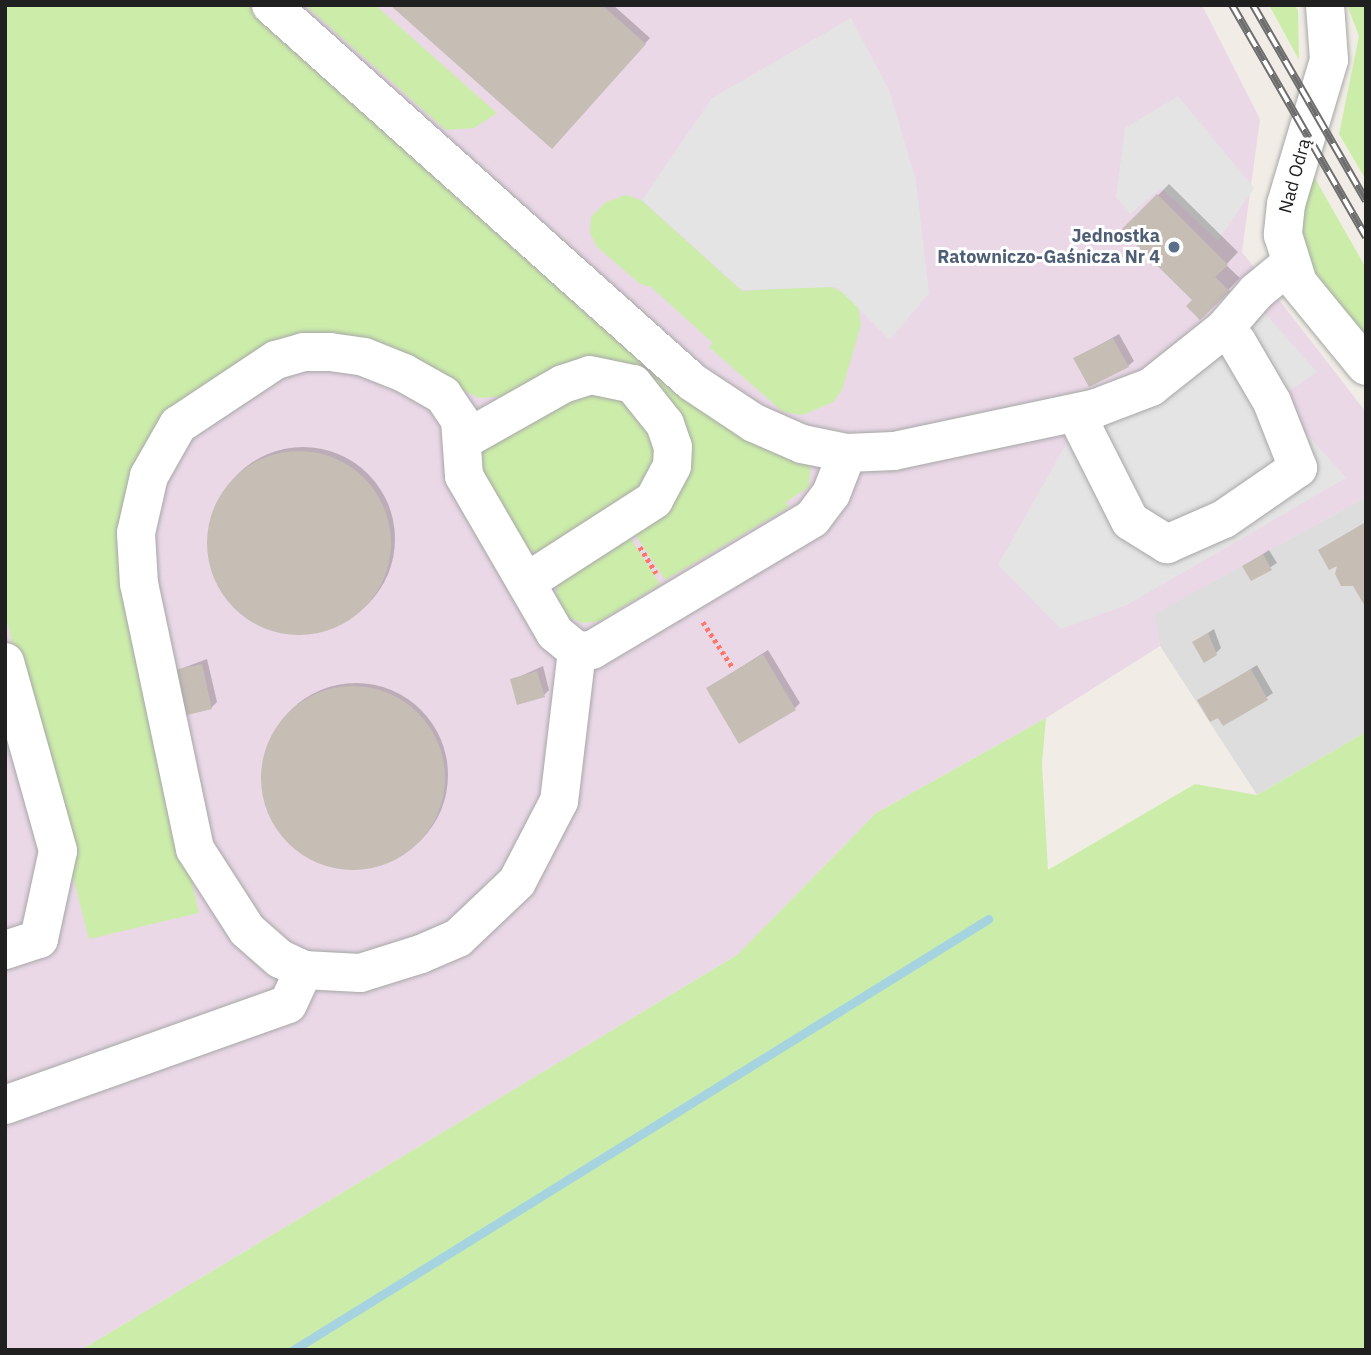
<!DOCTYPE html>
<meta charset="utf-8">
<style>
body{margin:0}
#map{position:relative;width:1371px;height:1355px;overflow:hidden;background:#f1ede6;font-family:"IBM Plex Sans",sans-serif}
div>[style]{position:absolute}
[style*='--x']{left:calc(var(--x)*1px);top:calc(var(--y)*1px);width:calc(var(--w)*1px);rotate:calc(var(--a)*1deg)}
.residential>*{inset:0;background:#dedddd}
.industrial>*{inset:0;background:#ead8e7}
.grass>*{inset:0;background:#ccedaa}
.parking>*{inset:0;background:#e4e4e4}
.shadow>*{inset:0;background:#0003}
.round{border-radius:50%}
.stream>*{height:9px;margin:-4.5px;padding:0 4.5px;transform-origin:4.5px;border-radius:4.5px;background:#a5d4e0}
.building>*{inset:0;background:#c6bdb5}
.path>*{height:4.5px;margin-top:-2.25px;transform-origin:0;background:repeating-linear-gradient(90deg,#ff7669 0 3.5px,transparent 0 7px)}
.roads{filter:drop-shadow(0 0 2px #a7a7a7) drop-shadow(0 0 2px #a7a7a7)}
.minor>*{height:38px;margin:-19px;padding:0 19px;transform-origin:19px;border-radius:19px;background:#fff}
.rail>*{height:8px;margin-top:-4px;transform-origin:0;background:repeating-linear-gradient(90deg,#fff 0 16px,#6e6e6e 0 32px);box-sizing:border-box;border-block:2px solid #6e6e6e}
.dots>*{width:19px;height:19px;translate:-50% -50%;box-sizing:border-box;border:4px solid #fff;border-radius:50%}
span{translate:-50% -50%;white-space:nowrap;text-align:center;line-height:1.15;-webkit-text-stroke:6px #fff;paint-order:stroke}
.street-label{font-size:18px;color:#202020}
.service-label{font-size:18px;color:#4e5e75;font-weight:700}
.right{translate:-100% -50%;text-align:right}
.frame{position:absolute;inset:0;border:7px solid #202020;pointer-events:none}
</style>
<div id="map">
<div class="residential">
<div style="clip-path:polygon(1366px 497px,1366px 732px,1257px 795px,1160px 646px,1154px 614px)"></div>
</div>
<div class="industrial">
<div style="clip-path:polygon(5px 5px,1202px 5px,1260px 119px,1242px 252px,1366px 412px,1366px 497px,1155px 614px,1160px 646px,1046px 718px,876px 813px,737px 955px,81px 1350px,5px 1350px)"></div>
</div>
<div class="grass">
<div style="clip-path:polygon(5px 5px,252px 5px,467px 197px,460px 204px,470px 199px,807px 459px,810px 470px,809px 487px,786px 502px,789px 507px,665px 580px,632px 530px,652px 518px,657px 388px,479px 398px,390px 353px,197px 394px,123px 582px,199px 913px,89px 939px,5px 614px)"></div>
<div style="clip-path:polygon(305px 5px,375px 5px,497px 113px,474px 128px,446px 130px)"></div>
<div style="clip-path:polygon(1269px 5px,1294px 5px,1298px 10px,1299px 60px)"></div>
<div style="clip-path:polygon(1347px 5px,1366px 5px,1366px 180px,1339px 134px,1359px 36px)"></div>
<div style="clip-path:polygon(1313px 175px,1366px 268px,1366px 339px,1305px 259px,1299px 220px)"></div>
<div style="clip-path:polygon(626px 195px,641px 200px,742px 291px,830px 286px,849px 296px,858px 306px,861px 325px,842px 390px,833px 402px,803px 415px,783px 412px,709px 347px,713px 343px,651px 287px,640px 284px,597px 247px,590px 233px,591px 217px,606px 202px)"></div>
<div style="clip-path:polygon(612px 389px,657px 441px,651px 479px,539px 556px,527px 548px,480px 474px,482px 452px,574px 391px)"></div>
<div style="clip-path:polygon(627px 533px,660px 584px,600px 621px,582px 623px,566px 616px,556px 596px,559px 581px)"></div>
<div style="clip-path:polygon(1046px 718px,1042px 764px,1048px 870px,1195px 784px,1257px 795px,1366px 732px,1366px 1350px,81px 1350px,737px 955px,876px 813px)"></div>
</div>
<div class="parking">
<div style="clip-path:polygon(851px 18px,890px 92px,916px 181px,929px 293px,890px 340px,837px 287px,742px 290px,642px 200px,712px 98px)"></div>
<div style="clip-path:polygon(1178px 96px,1254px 188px,1218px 241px,1161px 188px,1130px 214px,1116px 197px,1125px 128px)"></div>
<div style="clip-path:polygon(1265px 313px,1317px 372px,1286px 393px,1247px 333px)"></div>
<div style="clip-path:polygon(1232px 349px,1346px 478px,1127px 605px,1061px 629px,998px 565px,1070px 437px,1160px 402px)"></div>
</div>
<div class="shadow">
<div style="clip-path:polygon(393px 5px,613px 5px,650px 38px,557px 141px)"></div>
<div style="clip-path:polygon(1169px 184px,1238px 252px,1226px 265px,1240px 278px,1200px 318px,1194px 300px,1124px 230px)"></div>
<div style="clip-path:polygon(1119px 334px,1134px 361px,1128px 366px,1075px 359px)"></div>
<div class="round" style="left:211px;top:447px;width:184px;height:184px"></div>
<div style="clip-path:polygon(1366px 522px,1366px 604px,1340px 563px,1320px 550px)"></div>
<div style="clip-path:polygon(1269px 550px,1277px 563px,1252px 579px,1244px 566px)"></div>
<div style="clip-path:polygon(1214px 629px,1221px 648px,1216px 653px,1194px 642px)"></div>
<div style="clip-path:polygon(768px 650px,800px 703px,795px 708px,708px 688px)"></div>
<div style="clip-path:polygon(207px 659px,217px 702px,211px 708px,175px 671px)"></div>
<div style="clip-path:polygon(1257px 665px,1273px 693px,1224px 724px,1200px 701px)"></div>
<div style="clip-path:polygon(543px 666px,549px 690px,544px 695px,512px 680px)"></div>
<div class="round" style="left:264px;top:683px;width:184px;height:184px"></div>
</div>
<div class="stream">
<div style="--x:293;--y:1350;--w:818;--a:-31.8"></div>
</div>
<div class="building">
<div style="clip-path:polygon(390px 5px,602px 5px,646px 44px,552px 149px)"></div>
<div style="clip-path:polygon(1157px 194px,1228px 265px,1215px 277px,1230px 291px,1200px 320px,1186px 306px,1192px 300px,1121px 230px)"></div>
<div style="clip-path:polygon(1113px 338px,1129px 367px,1089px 387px,1073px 358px)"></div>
<div class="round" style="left:207px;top:451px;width:184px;height:184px"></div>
<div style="clip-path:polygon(1366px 522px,1366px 608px,1353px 586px,1341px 586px,1335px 574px,1337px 566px,1329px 570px,1318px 550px)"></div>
<div style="clip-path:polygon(1263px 554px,1272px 570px,1251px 581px,1242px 566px)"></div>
<div style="clip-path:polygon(1208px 633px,1217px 655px,1204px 663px,1192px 642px)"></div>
<div style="clip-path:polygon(763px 654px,796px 710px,739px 744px,706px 688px)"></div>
<div style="clip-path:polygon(202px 664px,212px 709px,183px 716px,173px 670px)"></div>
<div style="clip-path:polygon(1251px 669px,1268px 700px,1223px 726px,1218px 718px,1210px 722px,1197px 700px)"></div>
<div style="clip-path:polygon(537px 671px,545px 697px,517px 705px,510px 679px)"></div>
<div class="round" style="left:261px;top:686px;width:184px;height:184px"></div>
</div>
<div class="path">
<div style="--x:640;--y:547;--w:31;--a:58"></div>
<div style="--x:703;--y:622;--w:55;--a:56.9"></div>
</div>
<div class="roads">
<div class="minor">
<div style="--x:271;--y:5;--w:565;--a:41.84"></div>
<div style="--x:692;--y:382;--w:74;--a:33.5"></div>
<div style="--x:754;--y:423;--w:52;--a:23.6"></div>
<div style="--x:802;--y:444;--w:46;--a:11.3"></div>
<div style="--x:847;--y:453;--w:47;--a:-2.4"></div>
<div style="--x:894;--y:451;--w:207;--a:-12"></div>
<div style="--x:1096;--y:408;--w:59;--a:-20.9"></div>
<div style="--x:1151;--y:387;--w:93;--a:-38.5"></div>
<div style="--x:1224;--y:329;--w:49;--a:-49.1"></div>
<div style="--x:1256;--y:292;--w:44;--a:-39.5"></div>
<div style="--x:1325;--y:5;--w:55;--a:85.8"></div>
<div style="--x:1329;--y:60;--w:150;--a:106.6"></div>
<div style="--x:1286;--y:204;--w:31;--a:96"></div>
<div style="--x:1283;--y:235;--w:50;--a:72.6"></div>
<div style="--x:1298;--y:283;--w:107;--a:50.7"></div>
<div style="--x:1076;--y:414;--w:120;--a:63.2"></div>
<div style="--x:1130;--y:521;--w:44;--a:31.9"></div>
<div style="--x:1167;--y:544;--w:62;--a:-23.7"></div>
<div style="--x:1224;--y:519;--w:90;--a:-34.6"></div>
<div style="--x:1298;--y:468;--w:71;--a:-111.5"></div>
<div style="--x:1272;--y:402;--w:69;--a:-120.3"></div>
<div style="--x:1237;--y:342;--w:18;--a:-135"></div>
<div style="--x:462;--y:441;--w:116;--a:-29.4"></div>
<div style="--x:563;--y:384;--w:28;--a:-18"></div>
<div style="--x:590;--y:375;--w:44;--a:11.8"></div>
<div style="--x:633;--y:384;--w:51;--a:51.3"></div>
<div style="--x:665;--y:424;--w:24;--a:71"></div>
<div style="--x:673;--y:447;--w:19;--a:93"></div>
<div style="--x:672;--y:466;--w:38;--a:118"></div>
<div style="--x:654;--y:500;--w:151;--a:147.2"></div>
<div style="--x:577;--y:651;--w:151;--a:96.8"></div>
<div style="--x:559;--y:801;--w:91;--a:117.4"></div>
<div style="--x:517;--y:882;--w:81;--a:136.5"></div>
<div style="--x:458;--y:938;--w:40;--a:156.6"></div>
<div style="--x:421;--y:954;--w:64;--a:162.7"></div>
<div style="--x:360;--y:973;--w:56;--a:-176.9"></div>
<div style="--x:304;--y:970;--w:26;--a:-155"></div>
<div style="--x:280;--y:959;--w:44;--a:-138.7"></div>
<div style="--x:247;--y:930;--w:96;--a:-122.7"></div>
<div style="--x:195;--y:849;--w:271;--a:-101.9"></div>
<div style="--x:139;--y:584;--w:51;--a:-93.4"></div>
<div style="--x:136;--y:533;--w:58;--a:-77.2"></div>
<div style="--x:149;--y:476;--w:59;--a:-60.4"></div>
<div style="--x:178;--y:425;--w:118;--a:-33.6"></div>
<div style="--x:276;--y:360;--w:29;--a:-16"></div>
<div style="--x:304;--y:352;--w:26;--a:0"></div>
<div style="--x:330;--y:352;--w:34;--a:8"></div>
<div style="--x:364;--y:357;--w:43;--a:21.8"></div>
<div style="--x:404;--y:373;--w:45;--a:29.4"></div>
<div style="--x:443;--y:395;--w:30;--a:56"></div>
<div style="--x:460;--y:420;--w:56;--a:85.9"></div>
<div style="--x:464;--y:476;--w:181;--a:59.9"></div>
<div style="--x:555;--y:633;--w:28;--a:39"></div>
<div style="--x:577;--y:651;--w:15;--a:-4"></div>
<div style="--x:592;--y:650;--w:256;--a:-30.8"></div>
<div style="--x:812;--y:519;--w:31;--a:-53"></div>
<div style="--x:831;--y:494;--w:44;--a:-68.7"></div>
<div style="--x:5;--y:662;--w:196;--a:74.3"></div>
<div style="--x:58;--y:851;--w:90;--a:102.2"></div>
<div style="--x:39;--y:939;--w:36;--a:162"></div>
<div style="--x:5;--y:1105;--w:300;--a:-19.6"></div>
<div style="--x:288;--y:1004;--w:38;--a:-65"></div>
</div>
</div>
<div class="rail">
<div style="--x:1232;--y:5;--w:268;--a:60"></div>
<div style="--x:1253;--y:5;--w:226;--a:60"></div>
</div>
<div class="dots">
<div style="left:1174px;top:247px;background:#5c6f8a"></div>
</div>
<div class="street-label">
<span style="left:1295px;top:176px;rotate:-75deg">Nad Odrą</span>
</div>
<div class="service-label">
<span class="right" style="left:1160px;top:247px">Jednostka<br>Ratowniczo-Gaśnicza Nr 4</span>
</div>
<div class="frame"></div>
</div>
